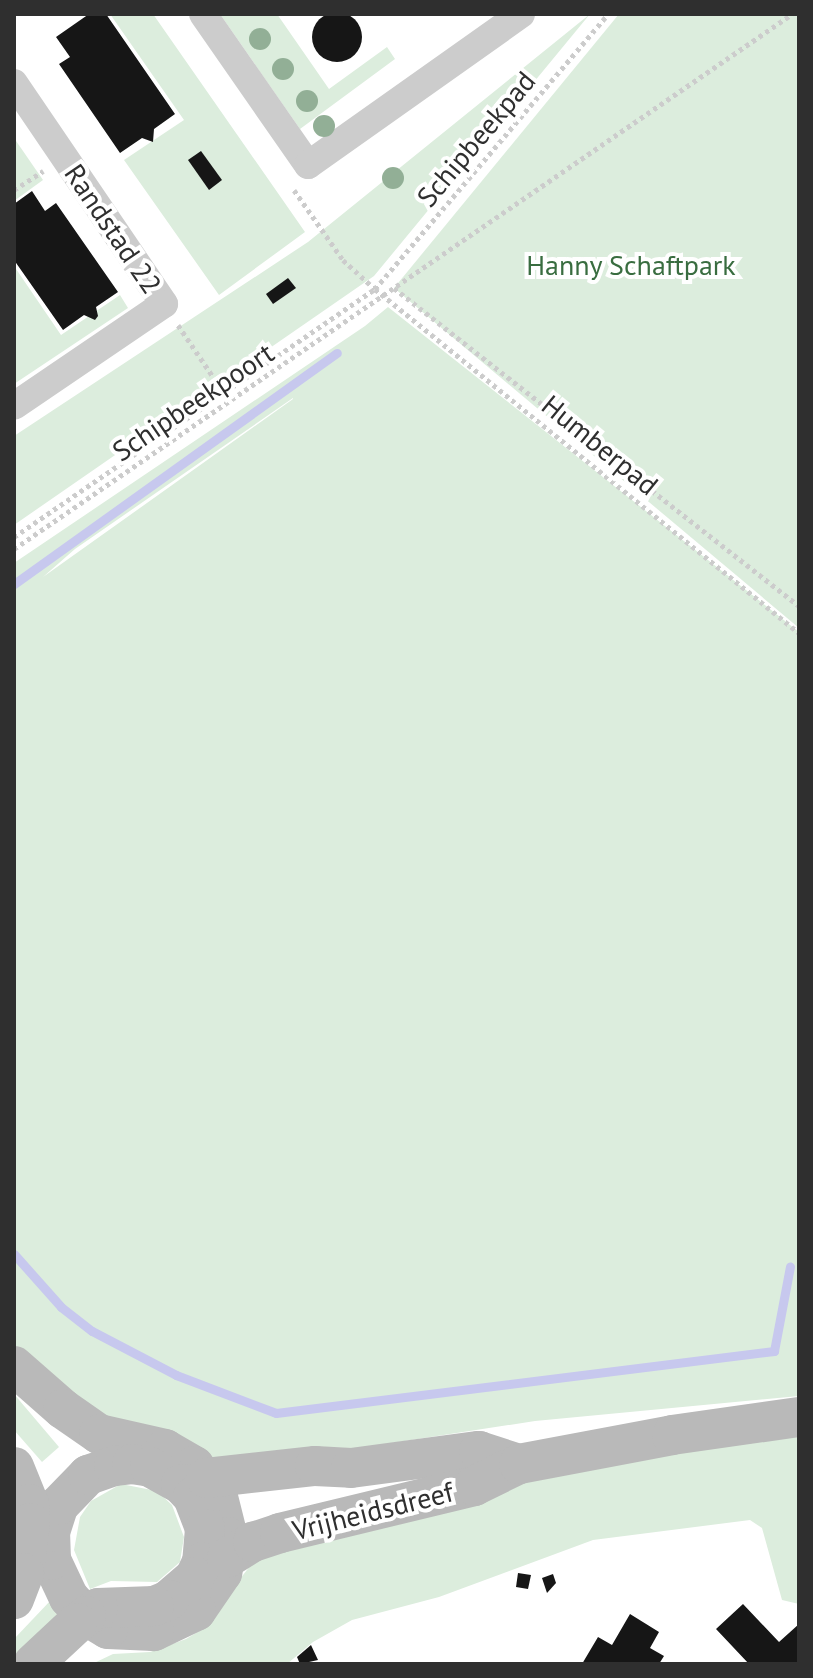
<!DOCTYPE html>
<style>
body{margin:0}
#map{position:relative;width:813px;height:1678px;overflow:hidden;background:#fff;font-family:"PT Sans",sans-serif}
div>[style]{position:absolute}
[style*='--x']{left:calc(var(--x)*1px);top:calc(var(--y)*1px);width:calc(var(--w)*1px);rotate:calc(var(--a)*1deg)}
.green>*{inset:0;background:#dceddd}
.stream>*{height:9px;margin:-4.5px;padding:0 4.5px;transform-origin:4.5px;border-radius:4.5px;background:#c7c8ee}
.building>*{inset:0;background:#161616}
.round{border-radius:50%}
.path>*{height:5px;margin-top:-2.5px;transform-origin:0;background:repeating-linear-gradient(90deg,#ccc 0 4px,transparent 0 8px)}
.minor>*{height:28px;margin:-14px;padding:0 14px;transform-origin:14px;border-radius:14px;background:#ccc}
.secondary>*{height:40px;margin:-20px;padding:0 20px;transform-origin:20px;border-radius:20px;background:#b9b9b9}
.trees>*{width:22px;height:22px;margin:-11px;border-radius:50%;background:#92af96}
span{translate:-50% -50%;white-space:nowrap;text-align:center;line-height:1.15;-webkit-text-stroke:8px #fff;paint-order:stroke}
.street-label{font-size:28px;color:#2f2f2f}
.park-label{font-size:28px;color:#396d40}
.frame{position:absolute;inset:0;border:16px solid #2f2f2f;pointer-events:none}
</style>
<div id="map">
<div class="green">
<div style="clip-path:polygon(110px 14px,153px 14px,305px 232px,219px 295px,124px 160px,184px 120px)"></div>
<div style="clip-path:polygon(220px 14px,277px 14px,329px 89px,387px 47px,395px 59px,300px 129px)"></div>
<div style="clip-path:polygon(590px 14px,374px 276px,14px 525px,14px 436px,308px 242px)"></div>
<div style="clip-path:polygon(619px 14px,799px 14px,799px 628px,394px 288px)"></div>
<div style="clip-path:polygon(14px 138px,43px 180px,14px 201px)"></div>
<div style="clip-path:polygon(14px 266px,61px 335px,120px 295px,128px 308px,14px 384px)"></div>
<div style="clip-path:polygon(evenodd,388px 307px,799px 632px,799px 1396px,535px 1421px,229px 1468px,119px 1426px,14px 1348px,14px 563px,365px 326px,388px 307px,293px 398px,293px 399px,43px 577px,75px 549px,293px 398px)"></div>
<div style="clip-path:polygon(14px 1394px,59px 1447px,42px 1462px,14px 1430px)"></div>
<div style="clip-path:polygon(799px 1434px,799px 1604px,782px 1600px,762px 1528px,750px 1520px,593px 1540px,439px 1597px,352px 1620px,313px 1642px,287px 1664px,92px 1664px,113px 1654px,150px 1652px,186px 1639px,201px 1630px,253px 1562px,272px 1551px,573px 1469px)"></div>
<div style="clip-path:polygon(121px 1484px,157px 1491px,172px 1505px,184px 1537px,180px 1562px,157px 1582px,111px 1581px,90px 1589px,74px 1550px,80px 1517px,91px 1501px)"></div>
<div style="clip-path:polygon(51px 1600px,66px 1620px,14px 1664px,14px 1639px)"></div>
</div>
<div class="stream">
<div style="--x:14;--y:584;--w:397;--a:-35.6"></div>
<div style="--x:14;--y:1254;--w:71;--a:48.4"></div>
<div style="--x:61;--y:1307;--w:39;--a:38"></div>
<div style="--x:92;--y:1331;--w:95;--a:27.6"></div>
<div style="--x:176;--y:1375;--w:107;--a:20.8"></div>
<div style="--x:276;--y:1413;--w:502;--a:-7.1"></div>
<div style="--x:774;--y:1351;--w:86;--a:-79.3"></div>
</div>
<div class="building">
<div class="round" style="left:312px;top:12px;width:50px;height:50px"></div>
<div style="clip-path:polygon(89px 14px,106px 14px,175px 114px,154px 129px,153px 142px,142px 138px,120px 153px,59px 64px,70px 57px,56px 37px)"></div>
<div style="clip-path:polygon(201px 151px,222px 180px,209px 190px,188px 160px)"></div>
<div style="clip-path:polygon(32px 191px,45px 211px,56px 203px,118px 292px,96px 307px,98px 316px,95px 320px,84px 315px,63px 330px,14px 260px,14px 204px)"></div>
<div style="clip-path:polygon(288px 278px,296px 288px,273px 304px,266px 294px)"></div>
<div style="clip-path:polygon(518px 1573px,531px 1575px,528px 1589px,516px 1587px)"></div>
<div style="clip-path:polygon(553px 1574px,556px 1583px,547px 1593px,542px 1578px)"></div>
<div style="clip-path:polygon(743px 1604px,779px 1642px,799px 1624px,799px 1664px,749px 1664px,716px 1629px)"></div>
<div style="clip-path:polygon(630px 1614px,659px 1632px,650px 1648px,664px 1656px,659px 1664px,582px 1664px,598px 1637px,612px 1645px)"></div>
<div style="clip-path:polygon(311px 1645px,318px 1660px,300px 1664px,297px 1657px)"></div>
</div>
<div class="path">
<div style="--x:14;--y:190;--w:35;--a:-33"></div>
<div style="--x:294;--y:190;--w:85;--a:55"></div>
<div style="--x:343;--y:260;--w:43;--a:42.2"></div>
<div style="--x:375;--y:289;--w:546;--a:39.05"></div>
<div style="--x:394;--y:288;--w:515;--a:38.14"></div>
<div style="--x:178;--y:325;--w:82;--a:55.9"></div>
<div style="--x:14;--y:537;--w:438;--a:-34.5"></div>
<div style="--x:375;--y:289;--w:360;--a:-49.7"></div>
<div style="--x:14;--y:549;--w:944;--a:-34.51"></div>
</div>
<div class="minor">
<div style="--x:203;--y:14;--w:184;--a:55.2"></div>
<div style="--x:308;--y:165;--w:261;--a:-35.3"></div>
<div style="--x:14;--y:83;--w:267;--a:55.8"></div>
<div style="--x:164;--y:304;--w:181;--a:145.8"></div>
</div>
<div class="secondary">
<div style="--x:14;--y:1366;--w:65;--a:41.3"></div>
<div style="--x:63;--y:1409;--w:44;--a:34.8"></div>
<div style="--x:99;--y:1434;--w:68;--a:12.8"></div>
<div style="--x:165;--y:1449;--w:34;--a:30"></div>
<div style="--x:194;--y:1466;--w:39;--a:52"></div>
<div style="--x:218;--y:1497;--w:41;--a:76"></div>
<div style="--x:228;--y:1537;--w:36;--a:99"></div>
<div style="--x:222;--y:1573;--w:46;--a:124.4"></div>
<div style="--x:196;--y:1611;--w:47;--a:154.5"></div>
<div style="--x:154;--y:1631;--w:46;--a:-177.5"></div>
<div style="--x:108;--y:1629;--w:26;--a:-149"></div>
<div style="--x:86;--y:1616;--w:25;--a:-133"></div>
<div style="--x:69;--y:1598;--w:42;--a:-115.3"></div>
<div style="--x:51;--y:1560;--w:28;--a:-92"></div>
<div style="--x:50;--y:1532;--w:28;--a:-72"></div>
<div style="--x:59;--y:1505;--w:42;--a:-46"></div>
<div style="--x:88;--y:1475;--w:28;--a:-19"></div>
<div style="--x:114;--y:1466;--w:18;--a:-6"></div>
<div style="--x:132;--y:1464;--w:18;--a:9"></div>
<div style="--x:150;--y:1467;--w:35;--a:29"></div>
<div style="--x:181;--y:1484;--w:18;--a:47"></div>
<div style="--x:193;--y:1497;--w:34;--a:69"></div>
<div style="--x:205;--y:1529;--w:33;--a:95"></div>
<div style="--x:202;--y:1562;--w:17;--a:115"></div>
<div style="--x:195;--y:1577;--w:35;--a:139"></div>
<div style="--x:169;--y:1600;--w:16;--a:158"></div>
<div style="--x:154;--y:1606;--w:56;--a:178"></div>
<div style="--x:98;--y:1608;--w:14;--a:146"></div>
<div style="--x:86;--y:1616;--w:11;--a:142"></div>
<div style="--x:77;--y:1623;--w:60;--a:137"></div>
<div style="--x:14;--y:1467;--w:40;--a:68"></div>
<div style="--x:29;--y:1504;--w:19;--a:87"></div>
<div style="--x:30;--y:1523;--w:50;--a:96.8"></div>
<div style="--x:24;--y:1573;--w:28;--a:111"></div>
<div style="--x:206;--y:1478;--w:110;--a:-6.3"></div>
<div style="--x:315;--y:1466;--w:36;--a:3"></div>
<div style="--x:351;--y:1468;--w:129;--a:-7.6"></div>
<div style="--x:479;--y:1451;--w:42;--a:18"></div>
<div style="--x:227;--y:1558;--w:31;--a:-32"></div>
<div style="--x:253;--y:1542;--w:28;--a:-18"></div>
<div style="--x:280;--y:1533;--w:200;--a:-13.6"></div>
<div style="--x:474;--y:1486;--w:50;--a:-26.1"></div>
<div style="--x:519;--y:1464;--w:156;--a:-10.7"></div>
<div style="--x:672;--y:1435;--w:128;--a:-8.1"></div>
</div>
<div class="trees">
<div style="left:260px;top:39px"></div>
<div style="left:283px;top:69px"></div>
<div style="left:307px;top:101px"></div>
<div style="left:324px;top:126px"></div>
<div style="left:393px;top:178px"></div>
</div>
<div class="street-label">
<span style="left:476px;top:139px;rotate:-50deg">Schipbeekpad</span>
<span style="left:113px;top:229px;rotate:56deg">Randstad 22</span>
<span style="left:193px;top:402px;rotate:-34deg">Schipbeekpoort</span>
<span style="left:600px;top:445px;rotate:39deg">Humberpad</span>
<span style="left:373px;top:1511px;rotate:-14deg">Vrijheidsdreef</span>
</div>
<div class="park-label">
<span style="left:631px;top:265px">Hanny Schaftpark</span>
</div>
<div class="frame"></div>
</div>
